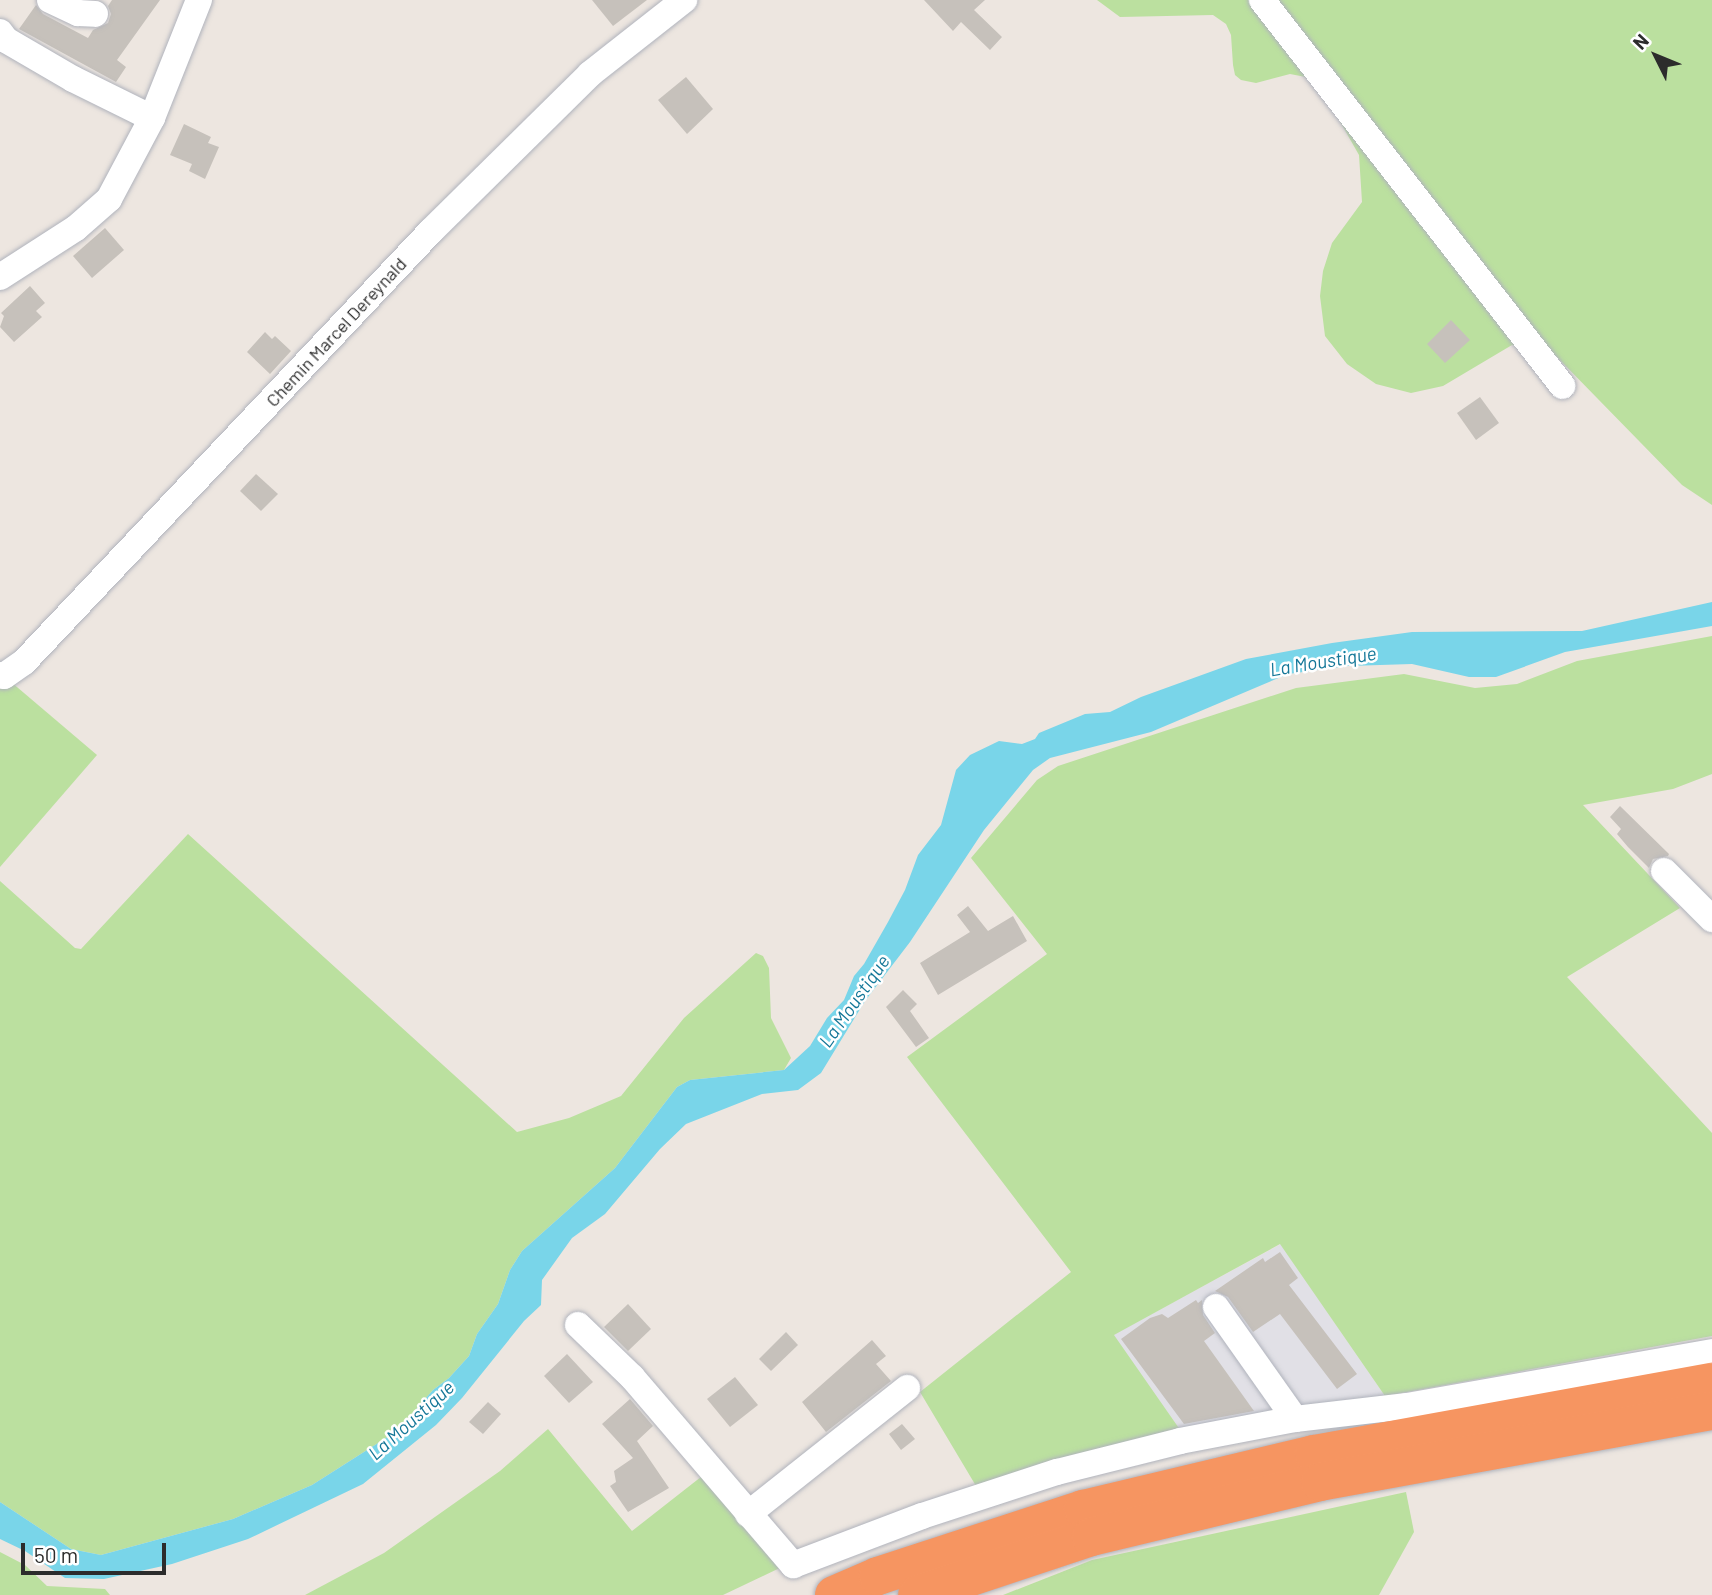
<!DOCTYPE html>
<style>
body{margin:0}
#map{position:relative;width:1712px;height:1595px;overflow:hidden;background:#ede6e0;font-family:Barlow,sans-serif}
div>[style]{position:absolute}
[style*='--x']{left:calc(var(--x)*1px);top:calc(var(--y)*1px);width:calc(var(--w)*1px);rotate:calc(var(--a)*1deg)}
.industrial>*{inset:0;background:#e1e0e6}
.green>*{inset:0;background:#bbe09f}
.water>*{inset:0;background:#79d5e9}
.building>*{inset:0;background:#c6c1bb}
.roads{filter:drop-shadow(0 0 2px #b0b3bc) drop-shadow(0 0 2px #b0b3bc)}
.minor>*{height:26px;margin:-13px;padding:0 13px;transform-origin:13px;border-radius:13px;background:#fff}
.highway>*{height:38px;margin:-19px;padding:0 19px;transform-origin:19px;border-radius:19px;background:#f69561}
span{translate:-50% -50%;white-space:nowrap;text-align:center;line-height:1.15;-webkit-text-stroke:5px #fff;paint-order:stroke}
.street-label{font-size:18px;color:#2c2c2c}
.water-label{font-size:19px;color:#147798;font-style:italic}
.north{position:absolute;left:1621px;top:21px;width:70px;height:70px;-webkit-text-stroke:5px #fff;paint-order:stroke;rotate:313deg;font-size:19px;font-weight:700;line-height:28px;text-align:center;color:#2c2c2c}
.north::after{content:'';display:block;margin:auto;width:24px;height:32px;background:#2c2c2c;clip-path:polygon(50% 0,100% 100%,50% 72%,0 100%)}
.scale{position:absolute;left:21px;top:1543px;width:145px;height:32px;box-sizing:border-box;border:4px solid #2c2c2c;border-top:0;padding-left:9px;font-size:21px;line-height:24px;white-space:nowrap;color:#2c2c2c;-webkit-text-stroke:5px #fff;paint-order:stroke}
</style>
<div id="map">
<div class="industrial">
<div style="clip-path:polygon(1281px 1244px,1385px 1396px,1183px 1434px,1113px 1335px)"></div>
</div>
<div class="green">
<div style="clip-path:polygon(1097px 0,1712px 0,1712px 505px,1682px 485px,1555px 355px,1512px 345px,1443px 386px,1411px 393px,1376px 384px,1347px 364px,1325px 336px,1320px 296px,1323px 271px,1332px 243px,1362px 202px,1359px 155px,1326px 97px,1311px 78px,1290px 74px,1256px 83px,1241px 80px,1235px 75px,1233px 65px,1231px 35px,1226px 24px,1213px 15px,1120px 17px)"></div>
<div style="clip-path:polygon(1712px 636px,1712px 774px,1673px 789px,1583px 805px,1680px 908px,1567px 977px,1712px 1133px,1712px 1336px,1385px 1396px,1280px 1244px,1114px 1335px,1183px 1434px,979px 1491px,920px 1392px,1071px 1272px,907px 1057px,1047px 954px,971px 858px,1037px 780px,1058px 766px,1296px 688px,1404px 674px,1475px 688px,1517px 684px,1577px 661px)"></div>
<div style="clip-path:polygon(4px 676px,97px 755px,0 867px,0 680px)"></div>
<div style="clip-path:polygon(188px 834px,517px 1132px,569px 1118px,621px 1096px,684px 1018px,756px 953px,763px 956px,769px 968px,771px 1018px,791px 1058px,784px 1070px,690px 1080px,677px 1087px,615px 1168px,522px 1251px,510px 1270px,498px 1304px,477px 1334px,469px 1356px,449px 1378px,433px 1390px,397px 1431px,312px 1485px,233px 1519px,101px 1555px,71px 1549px,0 1502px,0 881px,75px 948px,81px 949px)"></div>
<div style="clip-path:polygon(548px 1429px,632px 1531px,706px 1473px,786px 1565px,723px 1595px,305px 1595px,384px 1553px,500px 1471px)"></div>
<div style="clip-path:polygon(1406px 1492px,1414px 1532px,1379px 1595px,1003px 1595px,1092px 1560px)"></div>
<div style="clip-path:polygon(0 1552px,25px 1565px,47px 1586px,105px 1589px,110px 1595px,0 1595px)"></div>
</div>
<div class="water">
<div style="clip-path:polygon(1712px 602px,1712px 626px,1565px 652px,1496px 677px,1469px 677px,1412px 664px,1348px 666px,1288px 674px,1151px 732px,1050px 758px,1033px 770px,984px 830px,910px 942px,865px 1001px,821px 1073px,798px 1090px,762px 1094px,686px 1124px,660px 1149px,605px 1214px,572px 1238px,542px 1280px,541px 1305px,524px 1321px,462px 1398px,436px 1425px,363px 1484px,248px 1539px,172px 1564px,104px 1579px,65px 1578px,25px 1551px,0 1539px,0 1502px,71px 1549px,101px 1555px,233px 1519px,312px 1485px,397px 1431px,433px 1390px,449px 1378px,469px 1356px,477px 1334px,498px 1304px,510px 1270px,522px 1251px,615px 1168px,677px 1087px,690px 1080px,784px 1070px,810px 1046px,827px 1018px,844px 1000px,854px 976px,864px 964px,888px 922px,905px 890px,918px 855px,941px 825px,956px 770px,970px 755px,999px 741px,1022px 744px,1035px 739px,1039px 733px,1085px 714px,1110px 712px,1141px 697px,1246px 659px,1332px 643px,1412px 632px,1582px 631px)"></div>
</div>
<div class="building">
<div style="clip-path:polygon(112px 0,160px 0,117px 60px,126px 67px,116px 82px,19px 29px,36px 5px,43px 14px,88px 38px,93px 30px,108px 23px,111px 14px,108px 6px)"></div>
<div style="clip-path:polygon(592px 0,647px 0,613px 26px)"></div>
<div style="clip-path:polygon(924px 0,985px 0,974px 10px,1002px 37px,990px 50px,961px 22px,953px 31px)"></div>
<div style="clip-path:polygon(686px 77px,713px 109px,687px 134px,658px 100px)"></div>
<div style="clip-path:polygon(184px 124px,211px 137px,208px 143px,219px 147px,205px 179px,189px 171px,192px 164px,170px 155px)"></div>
<div style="clip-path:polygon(105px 228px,124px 250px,92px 278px,73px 256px)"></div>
<div style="clip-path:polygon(30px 286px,45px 303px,36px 311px,42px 317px,14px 342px,0 327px,4px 316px,1px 313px)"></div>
<div style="clip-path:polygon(1451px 320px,1470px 340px,1445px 363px,1427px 344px)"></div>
<div style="clip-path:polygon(265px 332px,272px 339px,275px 336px,291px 351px,270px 374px,247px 352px)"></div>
<div style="clip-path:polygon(1480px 397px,1499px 423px,1476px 440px,1457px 413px)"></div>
<div style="clip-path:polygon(256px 474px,278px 494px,261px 511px,240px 491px)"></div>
<div style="clip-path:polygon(1620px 806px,1669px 854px,1668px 856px,1653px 859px,1649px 868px,1628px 847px,1617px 834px,1621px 829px,1610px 817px)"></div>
<div style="clip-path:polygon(968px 906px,988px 931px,1013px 916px,1027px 941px,938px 995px,920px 963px,970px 932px,957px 915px)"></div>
<div style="clip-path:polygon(903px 990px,917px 1004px,910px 1011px,929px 1038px,916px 1047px,886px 1007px)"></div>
<div style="clip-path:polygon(1280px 1252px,1298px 1278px,1289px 1285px,1357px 1374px,1337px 1389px,1280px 1314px,1253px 1332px,1228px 1297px,1215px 1291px,1263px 1258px,1265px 1262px)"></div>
<div style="clip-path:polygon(1196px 1300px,1198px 1303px,1202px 1300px,1203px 1315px,1215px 1333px,1204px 1341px,1254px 1411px,1184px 1424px,1121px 1339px,1150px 1318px,1162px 1314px,1168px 1318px)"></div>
<div style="clip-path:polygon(628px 1304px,651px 1329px,628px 1351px,604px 1327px)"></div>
<div style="clip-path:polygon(786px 1332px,798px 1345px,771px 1371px,759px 1359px)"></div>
<div style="clip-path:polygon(872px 1340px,886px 1356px,876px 1364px,891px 1381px,826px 1432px,802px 1402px)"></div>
<div style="clip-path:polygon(567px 1354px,593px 1382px,569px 1403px,544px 1376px)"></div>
<div style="clip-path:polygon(735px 1377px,758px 1405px,730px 1427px,707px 1399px)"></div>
<div style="clip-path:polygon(630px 1399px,653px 1426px,637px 1441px,669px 1488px,628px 1512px,610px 1486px,616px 1482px,614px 1471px,633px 1458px,602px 1424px)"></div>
<div style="clip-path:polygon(488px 1402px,501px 1414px,483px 1434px,469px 1422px)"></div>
<div style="clip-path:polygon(902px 1424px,915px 1439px,901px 1450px,889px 1434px)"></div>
</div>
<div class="roads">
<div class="minor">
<div style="--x:50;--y:0;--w:31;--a:25"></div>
<div style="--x:78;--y:13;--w:17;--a:3"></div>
<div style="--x:1262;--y:0;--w:489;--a:52.1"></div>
<div style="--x:0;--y:32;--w:10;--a:53"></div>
<div style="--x:6;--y:40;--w:78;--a:30.2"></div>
<div style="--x:73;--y:79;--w:88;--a:26.3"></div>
<div style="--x:0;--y:277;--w:90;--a:-32.8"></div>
<div style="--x:76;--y:228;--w:44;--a:-41.3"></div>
<div style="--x:109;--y:199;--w:92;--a:-62"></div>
<div style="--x:152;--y:118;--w:127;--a:-68.3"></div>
<div style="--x:0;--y:675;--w:4;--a:14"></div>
<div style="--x:4;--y:676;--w:24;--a:-35"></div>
<div style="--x:24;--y:662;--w:593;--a:-46.64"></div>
<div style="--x:431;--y:231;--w:223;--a:-44.6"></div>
<div style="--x:590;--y:74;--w:120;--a:-38.2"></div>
<div style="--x:1664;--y:871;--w:68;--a:45"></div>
<div style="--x:1216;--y:1307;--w:137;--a:54.8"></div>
<div style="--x:578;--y:1325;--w:75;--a:43.9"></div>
<div style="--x:632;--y:1377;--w:248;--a:49.4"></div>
<div style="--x:793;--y:1565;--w:138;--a:-20.8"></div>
<div style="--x:922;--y:1516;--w:142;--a:-18.1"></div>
<div style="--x:1057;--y:1472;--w:127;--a:-14.1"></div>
<div style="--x:1180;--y:1441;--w:117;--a:-10.8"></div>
<div style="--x:1295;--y:1419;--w:113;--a:-6.6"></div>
<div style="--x:1407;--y:1406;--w:310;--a:-10"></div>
<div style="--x:748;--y:1514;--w:203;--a:-38.4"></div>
</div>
<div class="highway">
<div style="--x:834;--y:1595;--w:48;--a:-23.4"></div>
<div style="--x:878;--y:1576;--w:216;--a:-18.1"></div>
<div style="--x:1083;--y:1509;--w:237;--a:-13.4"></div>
<div style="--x:1314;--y:1454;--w:404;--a:-10.3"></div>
<div style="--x:917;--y:1595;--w:183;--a:-18.4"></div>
<div style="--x:1091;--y:1537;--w:236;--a:-13.5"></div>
<div style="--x:1320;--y:1482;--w:398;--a:-10.3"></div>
</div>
</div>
<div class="street-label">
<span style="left:336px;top:332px;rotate:-47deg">Chemin Marcel Dereynald</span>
</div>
<div class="water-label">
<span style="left:1323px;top:661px;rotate:-9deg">La Moustique</span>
<span style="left:854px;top:1001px;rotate:-55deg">La Moustique</span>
<span style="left:411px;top:1420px;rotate:-42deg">La Moustique</span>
</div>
<div class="north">N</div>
<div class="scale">50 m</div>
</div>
